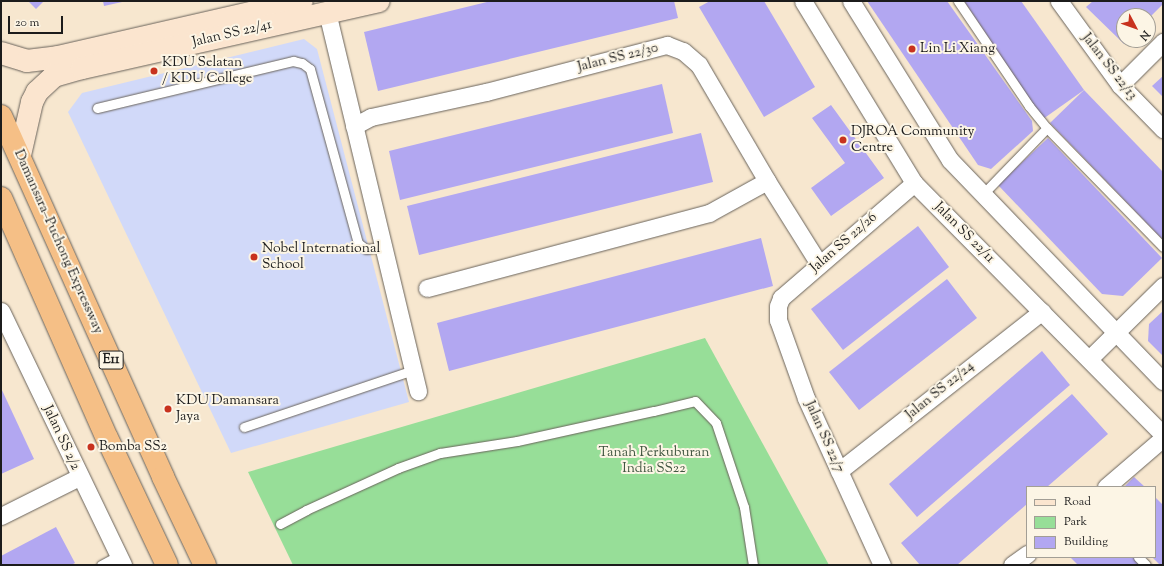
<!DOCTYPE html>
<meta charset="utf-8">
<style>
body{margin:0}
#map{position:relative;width:1164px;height:566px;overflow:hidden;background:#f7e7cf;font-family:"Sorts Mill Goudy",serif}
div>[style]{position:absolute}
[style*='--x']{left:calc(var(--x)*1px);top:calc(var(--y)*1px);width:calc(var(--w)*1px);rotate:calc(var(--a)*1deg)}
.built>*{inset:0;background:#d1d9f9}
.green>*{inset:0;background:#97de98}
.building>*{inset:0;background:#b2a7f1}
.roads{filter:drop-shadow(0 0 1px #69635b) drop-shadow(0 0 1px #69635b)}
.lane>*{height:9px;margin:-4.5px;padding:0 4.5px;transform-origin:4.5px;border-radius:4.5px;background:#fff}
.street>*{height:17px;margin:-8.5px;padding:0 8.5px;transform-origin:8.5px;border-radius:8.5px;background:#fff}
.secondary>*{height:22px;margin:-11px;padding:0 11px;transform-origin:11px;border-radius:11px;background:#fbe5cf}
.highway>*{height:22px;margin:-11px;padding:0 11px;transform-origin:11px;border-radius:11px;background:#f5bf86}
.dots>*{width:11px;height:11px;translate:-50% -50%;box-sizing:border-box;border:2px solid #fcf5e5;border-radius:50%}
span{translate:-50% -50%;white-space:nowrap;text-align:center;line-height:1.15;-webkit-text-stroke:4px #fcf5e5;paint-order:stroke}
.shield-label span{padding:1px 3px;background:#fcf5e5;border:1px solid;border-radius:3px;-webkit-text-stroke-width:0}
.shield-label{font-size:13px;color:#1c1c1c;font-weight:700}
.street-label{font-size:14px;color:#1c1c1c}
.poi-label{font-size:14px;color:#1c1c1c}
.left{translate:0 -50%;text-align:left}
.park-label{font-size:14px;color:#415641}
.frame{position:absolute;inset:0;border:2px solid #1c1c1c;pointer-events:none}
.legend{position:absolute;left:1026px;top:486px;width:130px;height:72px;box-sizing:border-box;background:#fcf5e5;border:1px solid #a29e95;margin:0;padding:5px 7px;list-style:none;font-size:12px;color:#1c1c1c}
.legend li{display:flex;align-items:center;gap:8px;height:20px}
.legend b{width:20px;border:1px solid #a29e95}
.north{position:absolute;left:1116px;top:8px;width:40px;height:40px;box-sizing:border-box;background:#fcf5e5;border:1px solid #a29e95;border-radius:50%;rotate:131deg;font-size:11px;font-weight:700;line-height:16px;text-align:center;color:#1c1c1c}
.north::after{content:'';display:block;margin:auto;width:14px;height:18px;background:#c8321e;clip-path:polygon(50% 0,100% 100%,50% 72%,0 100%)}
.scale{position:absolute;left:8px;top:16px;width:55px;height:18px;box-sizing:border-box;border:2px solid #1c1c1c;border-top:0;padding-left:5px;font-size:12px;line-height:14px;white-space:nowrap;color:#1c1c1c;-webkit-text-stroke:3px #fcf5e5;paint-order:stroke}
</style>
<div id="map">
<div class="built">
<div style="clip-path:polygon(304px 39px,317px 49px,409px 402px,231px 453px,68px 112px,82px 93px)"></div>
</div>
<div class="green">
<div style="clip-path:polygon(705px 338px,829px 565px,293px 565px,248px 472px)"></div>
</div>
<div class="building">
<div style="clip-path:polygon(28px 1px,44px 1px,36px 9px)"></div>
<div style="clip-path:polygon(103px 1px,122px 1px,122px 2px,104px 6px)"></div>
<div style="clip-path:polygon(491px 1px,674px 1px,678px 18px,378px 91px,364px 32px)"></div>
<div style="clip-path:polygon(710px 1px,764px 1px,815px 87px,764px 117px,699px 7px)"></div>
<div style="clip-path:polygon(867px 1px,947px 1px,1032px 121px,1033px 131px,991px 169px,978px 165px)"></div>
<div style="clip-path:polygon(964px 1px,1021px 1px,1084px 90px,1043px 119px)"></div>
<div style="clip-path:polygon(1093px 1px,1163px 1px,1163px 4px,1148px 19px,1148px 16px,1124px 16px,1124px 40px,1128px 40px,1124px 44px,1086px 7px)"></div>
<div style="clip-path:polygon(1163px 76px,1163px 97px,1152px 86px)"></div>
<div style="clip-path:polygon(662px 84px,673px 133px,400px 200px,389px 151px)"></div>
<div style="clip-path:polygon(1084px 90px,1163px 172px,1163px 240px,1050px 123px)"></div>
<div style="clip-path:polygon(831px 105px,884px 178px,831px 216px,811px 188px,845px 163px,812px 118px)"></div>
<div style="clip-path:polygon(701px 133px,713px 182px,419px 255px,407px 206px)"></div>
<div style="clip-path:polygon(1048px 138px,1162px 258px,1123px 296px,1102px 294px,998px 185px)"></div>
<div style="clip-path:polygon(918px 226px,949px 267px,843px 350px,811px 309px)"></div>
<div style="clip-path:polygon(761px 238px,773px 286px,449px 371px,437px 323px)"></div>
<div style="clip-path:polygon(947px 279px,977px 318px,859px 410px,829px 372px)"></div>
<div style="clip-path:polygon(1163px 311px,1163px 356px,1148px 341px,1149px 324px)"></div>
<div style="clip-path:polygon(1042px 351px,1070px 385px,917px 517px,889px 484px)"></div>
<div style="clip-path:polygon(1px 388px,34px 459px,1px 474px)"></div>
<div style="clip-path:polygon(1072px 394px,1108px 434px,1047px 487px,1027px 487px,1027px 504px,957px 565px,920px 565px,901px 543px)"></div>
<div style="clip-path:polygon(1134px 477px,1145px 487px,1124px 487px)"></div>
<div style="clip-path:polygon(1155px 497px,1163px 505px,1163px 565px,1160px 565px,1152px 557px,1155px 557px)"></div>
<div style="clip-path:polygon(56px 527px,75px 563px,71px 565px,1px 565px,1px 556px)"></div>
<div style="clip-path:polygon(1070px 557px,1133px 557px,1141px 565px,1078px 565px)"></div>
</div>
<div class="roads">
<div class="lane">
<div style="--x:958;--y:1;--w:127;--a:55.9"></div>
<div style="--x:1029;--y:106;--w:28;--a:51"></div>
<div style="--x:1047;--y:128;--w:166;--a:45.7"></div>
<div style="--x:97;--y:108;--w:202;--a:-13.5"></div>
<div style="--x:293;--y:61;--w:9;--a:13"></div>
<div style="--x:302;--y:63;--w:10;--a:37"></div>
<div style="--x:310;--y:69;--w:180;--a:74.6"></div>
<div style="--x:358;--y:243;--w:10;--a:37"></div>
<div style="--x:366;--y:249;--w:17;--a:-7"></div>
<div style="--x:982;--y:195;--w:93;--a:-45.9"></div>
<div style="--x:244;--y:427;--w:178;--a:-18.6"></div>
<div style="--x:280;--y:524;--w:30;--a:-28"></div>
<div style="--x:306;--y:510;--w:101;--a:-24.5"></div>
<div style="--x:398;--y:468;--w:45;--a:-19.7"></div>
<div style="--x:440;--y:453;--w:78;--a:-8.9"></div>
<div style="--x:517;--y:441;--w:140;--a:-12.4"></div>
<div style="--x:654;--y:411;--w:42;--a:-13.7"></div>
<div style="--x:695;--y:401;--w:30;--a:46"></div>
<div style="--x:716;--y:423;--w:89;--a:71.6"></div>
<div style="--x:744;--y:507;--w:59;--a:81.2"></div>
<div style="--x:1138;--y:557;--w:11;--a:45"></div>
<div style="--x:101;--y:565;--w:19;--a:-28"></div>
</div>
<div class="street">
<div style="--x:803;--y:1;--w:213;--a:58.6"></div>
<div style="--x:914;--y:183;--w:354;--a:45.3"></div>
<div style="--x:851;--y:1;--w:187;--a:58.1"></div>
<div style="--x:950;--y:160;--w:307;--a:46.1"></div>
<div style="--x:1059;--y:1;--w:104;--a:54"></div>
<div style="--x:1120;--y:85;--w:62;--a:45.7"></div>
<div style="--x:327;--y:12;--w:390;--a:76.5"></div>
<div style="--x:1120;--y:85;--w:61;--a:-45"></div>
<div style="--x:354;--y:126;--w:19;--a:-28"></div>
<div style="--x:371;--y:117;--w:118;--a:-12.3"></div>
<div style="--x:486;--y:92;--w:187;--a:-14.6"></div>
<div style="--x:667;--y:45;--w:17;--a:21"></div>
<div style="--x:683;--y:51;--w:21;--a:41"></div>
<div style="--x:699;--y:65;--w:134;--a:59.6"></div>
<div style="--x:767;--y:181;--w:98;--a:57.9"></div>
<div style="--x:427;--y:288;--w:292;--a:-14.9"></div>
<div style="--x:709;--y:213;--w:66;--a:-28.9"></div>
<div style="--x:1;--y:311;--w:282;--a:64.3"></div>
<div style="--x:1089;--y:359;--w:104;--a:-44.6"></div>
<div style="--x:839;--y:471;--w:258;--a:-38.2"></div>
<div style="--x:1106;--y:487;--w:75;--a:-40.7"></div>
<div style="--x:1;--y:516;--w:87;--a:-26.6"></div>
<div style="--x:882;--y:565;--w:183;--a:-114.5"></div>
<div style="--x:806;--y:398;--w:83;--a:-109.7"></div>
<div style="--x:778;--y:320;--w:14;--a:-90"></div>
<div style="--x:778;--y:306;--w:9;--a:-69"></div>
<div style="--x:781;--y:298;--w:176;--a:-40.8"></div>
<div style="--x:1012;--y:565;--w:19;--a:-36"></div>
</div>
<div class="secondary">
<div style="--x:1;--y:53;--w:27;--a:17"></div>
<div style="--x:27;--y:61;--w:31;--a:-7"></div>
<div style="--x:58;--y:57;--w:250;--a:-12.9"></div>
<div style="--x:20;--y:155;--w:54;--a:-77.2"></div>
<div style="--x:32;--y:102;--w:11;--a:-63"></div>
<div style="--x:37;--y:92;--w:23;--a:-43"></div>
<div style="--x:54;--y:76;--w:29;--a:-16"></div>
<div style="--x:82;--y:68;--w:304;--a:-12.7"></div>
</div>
<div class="highway">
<div style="--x:1;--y:116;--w:396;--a:65.8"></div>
<div style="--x:163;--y:477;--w:98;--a:64.5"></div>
<div style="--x:1;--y:198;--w:262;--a:66.2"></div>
<div style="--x:107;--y:438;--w:140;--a:64.7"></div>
</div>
</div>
<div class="dots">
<div style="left:912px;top:49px;background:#c8321e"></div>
<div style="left:154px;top:71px;background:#c8321e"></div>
<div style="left:843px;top:140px;background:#c8321e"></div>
<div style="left:254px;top:257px;background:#c8321e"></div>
<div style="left:168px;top:409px;background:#c8321e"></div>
<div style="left:91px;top:447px;background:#c8321e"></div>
</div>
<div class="shield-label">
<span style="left:111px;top:360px">E11</span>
</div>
<div class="street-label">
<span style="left:232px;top:34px;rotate:-13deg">Jalan SS 22/41</span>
<span style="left:618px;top:58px;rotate:-14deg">Jalan SS 22/30</span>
<span style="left:1109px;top:67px;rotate:52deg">Jalan SS 22/13</span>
<span style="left:964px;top:233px;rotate:45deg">Jalan SS 22/11</span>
<span style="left:58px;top:242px;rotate:66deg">Damansara–Puchong Expressway</span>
<span style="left:844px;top:243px;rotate:-41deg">Jalan SS 22/26</span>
<span style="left:940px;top:391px;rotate:-39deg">Jalan SS 22/24</span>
<span style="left:824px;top:437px;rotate:66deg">Jalan SS 22/7</span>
<span style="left:61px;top:438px;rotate:65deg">Jalan SS 2/2</span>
</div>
<div class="poi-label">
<span class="left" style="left:920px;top:49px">Lin Li Xiang</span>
<span class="left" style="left:162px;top:71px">KDU Selatan<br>/ KDU College</span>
<span class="left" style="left:851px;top:140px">DJROA Community<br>Centre</span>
<span class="left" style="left:262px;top:257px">Nobel International<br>School</span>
<span class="left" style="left:176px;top:409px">KDU Damansara<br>Jaya</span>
<span class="left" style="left:99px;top:447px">Bomba SS2</span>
</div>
<div class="park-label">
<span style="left:654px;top:461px">Tanah Perkuburan<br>India SS22</span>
</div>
<div class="frame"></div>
<ul class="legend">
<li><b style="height:5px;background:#fbe5cf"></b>Road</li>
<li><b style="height:11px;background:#97de98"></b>Park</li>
<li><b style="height:11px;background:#b2a7f1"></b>Building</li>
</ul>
<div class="north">N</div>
<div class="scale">20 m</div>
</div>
